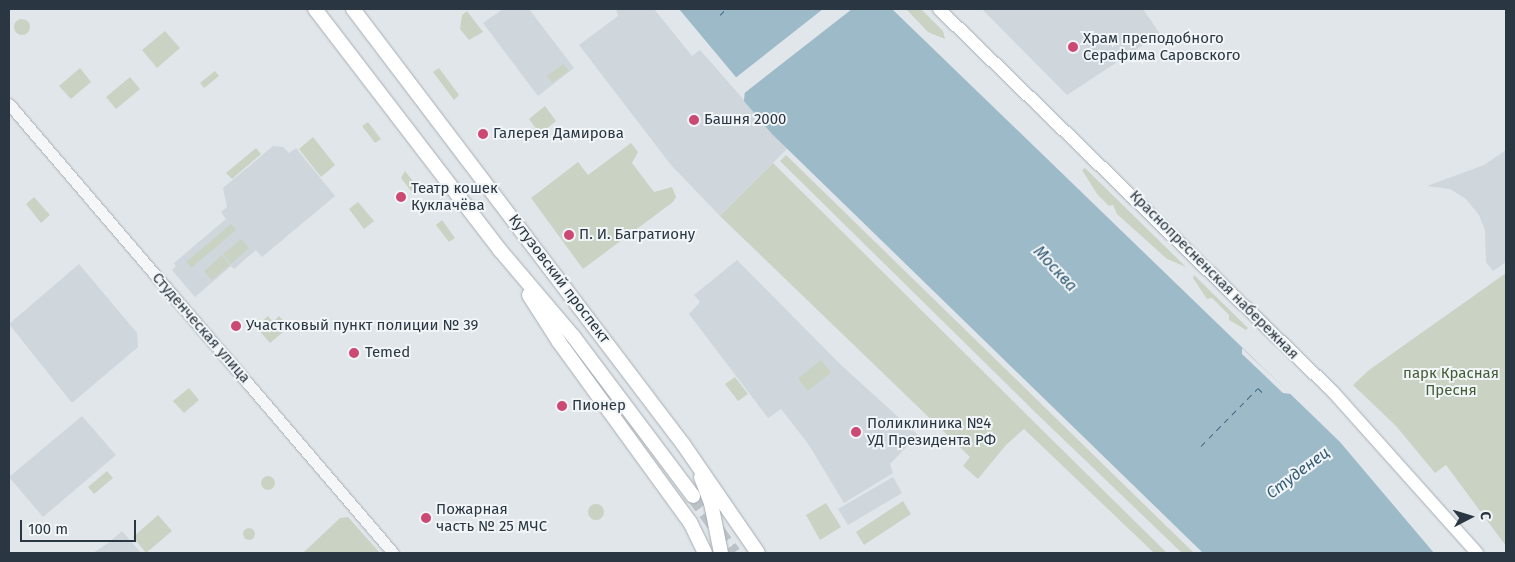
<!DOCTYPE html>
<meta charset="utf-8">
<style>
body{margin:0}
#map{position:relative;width:1515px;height:562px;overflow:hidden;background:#e1e6ea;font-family:"Fira Sans",sans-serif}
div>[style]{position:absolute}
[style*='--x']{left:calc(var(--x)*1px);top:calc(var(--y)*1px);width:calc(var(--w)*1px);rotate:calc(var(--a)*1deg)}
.built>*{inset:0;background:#cfd6dc}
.green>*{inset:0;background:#cad3c3}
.round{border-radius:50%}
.water>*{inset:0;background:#9dbac9}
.pier>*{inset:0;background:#e1e6ea}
.ferry>*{height:1px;margin-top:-0.5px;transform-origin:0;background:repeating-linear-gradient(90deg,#345c75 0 6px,transparent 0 11px)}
.primary-tunnel>*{height:14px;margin-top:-7px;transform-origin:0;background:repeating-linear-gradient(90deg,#bcc3c8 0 14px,transparent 0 21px)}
.roads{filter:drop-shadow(0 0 1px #a6aeb4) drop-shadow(0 0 1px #a6aeb4)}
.tertiary>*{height:11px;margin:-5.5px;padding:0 5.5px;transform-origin:5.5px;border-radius:5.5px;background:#f4f6f8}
.secondary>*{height:12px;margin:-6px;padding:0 6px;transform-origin:6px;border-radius:6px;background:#fff}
.primary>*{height:14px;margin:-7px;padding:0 7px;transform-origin:7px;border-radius:7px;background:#fff}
.dots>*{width:14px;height:14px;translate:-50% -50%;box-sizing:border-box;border:2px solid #f1f5f7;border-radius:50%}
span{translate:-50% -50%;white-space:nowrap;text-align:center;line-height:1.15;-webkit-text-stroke:4px #f1f5f7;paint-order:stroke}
.poi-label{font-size:15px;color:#2a3641}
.left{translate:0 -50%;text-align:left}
.street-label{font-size:15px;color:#2a3641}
.park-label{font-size:15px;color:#455d37}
.water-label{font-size:16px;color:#345c75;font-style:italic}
.frame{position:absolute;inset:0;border:10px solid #2a3641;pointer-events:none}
.north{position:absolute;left:1445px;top:492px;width:50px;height:50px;-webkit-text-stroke:4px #f1f5f7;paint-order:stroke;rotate:85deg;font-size:14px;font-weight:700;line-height:20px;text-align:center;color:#2a3641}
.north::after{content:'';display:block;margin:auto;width:18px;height:22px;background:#2a3641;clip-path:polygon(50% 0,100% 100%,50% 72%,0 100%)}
.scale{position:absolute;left:20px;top:520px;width:116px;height:22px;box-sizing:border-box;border:2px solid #2a3641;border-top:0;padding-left:6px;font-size:15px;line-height:18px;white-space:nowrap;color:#2a3641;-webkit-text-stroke:4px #f1f5f7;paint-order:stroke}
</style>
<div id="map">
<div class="built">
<div style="clip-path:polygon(503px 9px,529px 9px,574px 68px,538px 96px,483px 23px)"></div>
<div style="clip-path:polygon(616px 9px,654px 9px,692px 56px,700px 50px,787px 149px,720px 216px,671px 165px,579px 45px,618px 16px)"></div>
<div style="clip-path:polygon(982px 9px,1143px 9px,1160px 34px,1067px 95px)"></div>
<div style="clip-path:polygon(273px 146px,283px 147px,289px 153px,296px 148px,335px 196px,262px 257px,256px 250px,234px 269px,231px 266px,195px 297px,172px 270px,176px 266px,174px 263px,226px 219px,221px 212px,227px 207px,223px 188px)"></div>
<div style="clip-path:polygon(1506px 150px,1506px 262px,1493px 271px,1486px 262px,1485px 230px,1479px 215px,1466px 199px,1450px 189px,1427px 186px,1484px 165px)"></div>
<div style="clip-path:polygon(737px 260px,841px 365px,918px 435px,890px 464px,893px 473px,844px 503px,809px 445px,781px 409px,768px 418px,689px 314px,700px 302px,694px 295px)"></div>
<div style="clip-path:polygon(79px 264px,137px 333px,138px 347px,72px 403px,9px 324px)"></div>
<div style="clip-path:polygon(82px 416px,116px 455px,43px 517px,9px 477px)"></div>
<div style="clip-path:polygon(893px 477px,902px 493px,848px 525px,838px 509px)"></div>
<div style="clip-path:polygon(122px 531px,141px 553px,93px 553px,108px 543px)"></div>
</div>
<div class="green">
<div style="clip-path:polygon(906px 9px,921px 9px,943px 31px,945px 39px,928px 32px)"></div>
<div style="clip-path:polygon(467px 11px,483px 32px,469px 40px,460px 29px,462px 15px)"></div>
<div class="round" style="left:14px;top:19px;width:16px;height:16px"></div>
<div style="clip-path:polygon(165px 31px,180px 48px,157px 68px,142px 50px)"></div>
<div style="clip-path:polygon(563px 64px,569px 71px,552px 83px,547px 76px)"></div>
<div style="clip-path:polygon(80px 68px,91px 82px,71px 99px,59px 86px)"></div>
<div style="clip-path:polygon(439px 68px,459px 95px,454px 100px,433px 72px)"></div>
<div style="clip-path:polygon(215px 71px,219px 76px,204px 88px,200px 83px)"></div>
<div style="clip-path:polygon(130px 77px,140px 89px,116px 109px,106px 97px)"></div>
<div style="clip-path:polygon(545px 106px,556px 121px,540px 134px,529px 119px)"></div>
<div style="clip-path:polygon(368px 122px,381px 139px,375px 143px,362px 126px)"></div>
<div style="clip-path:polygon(313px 137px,335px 165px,321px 177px,299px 149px)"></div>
<div style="clip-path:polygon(631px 143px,638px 152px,632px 163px,654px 192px,672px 187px,676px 197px,673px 202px,583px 269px,531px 198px,578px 162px,588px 175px)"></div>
<div style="clip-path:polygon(256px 148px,261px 154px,232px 179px,226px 173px)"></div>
<div style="clip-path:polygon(786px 155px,1194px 553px,1182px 553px,1038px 415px,780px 161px)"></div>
<div style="clip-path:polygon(773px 163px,1032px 420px,1167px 553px,1154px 553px,1024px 429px,1006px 445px,978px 479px,963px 466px,970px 457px,720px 216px)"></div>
<div style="clip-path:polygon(1085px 168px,1186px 267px,1167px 259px,1117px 214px,1113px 205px,1109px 206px,1097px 194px,1082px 170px)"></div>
<div style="clip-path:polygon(405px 171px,419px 189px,416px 191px,411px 191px,401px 178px)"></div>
<div style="clip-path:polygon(34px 197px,50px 215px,41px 223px,26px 204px)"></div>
<div style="clip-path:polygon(358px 202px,374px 221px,364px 229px,349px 209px)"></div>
<div style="clip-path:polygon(442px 220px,455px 238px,449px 242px,436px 225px)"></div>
<div style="clip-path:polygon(231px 224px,236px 230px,191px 268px,186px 262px)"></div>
<div style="clip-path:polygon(241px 239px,249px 248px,231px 264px,223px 254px)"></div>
<div style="clip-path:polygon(222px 255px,230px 265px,212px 280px,204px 271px)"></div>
<div style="clip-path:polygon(1506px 273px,1506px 546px,1446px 465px,1435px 473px,1396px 426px,1353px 385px,1369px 370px)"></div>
<div style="clip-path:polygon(1194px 275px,1248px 328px,1246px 330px,1229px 320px,1229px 315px,1212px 298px,1207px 299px,1193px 278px)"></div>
<div style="clip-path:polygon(268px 316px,273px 322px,279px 316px,289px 327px,270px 343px,256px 327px)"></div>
<div style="clip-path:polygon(821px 360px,831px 373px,807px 391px,798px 378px)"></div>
<div style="clip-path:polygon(735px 377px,748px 394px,738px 401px,725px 384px)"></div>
<div style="clip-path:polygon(189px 388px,199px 400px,184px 413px,173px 401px)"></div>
<div style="clip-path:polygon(107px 471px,113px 478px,94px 494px,88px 487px)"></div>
<div class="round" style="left:261px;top:476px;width:14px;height:14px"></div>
<div style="clip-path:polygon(903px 501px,911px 514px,864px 545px,856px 532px)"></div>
<div style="clip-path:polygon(826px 503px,841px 527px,820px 540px,806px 515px)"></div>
<div class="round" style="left:588px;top:504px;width:16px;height:16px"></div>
<div style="clip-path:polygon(158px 515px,172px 531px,146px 553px,133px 537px)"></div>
<div style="clip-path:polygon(348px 517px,380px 553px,303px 553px,340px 518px)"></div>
<div class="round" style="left:243px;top:528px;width:12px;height:12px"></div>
</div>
<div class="water">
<div style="clip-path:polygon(679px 9px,892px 9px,1340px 442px,1434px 553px,1203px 553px,772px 134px,744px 101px,745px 88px)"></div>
</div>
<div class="pier">
<div style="clip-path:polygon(823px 9px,852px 9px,742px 95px,742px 89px,734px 79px)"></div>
<div style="clip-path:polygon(1242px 348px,1291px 394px,1283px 393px,1242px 354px)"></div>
</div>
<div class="ferry">
<div style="--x:720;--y:15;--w:8;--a:-45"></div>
<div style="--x:1201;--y:446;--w:81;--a:-45.5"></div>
<div style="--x:1258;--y:388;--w:10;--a:45"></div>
</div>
<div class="primary-tunnel">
<div style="--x:693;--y:496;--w:70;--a:54.3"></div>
</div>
<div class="roads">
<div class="tertiary">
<div style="--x:9;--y:104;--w:591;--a:49.46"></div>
</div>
<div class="secondary">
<div style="--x:939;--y:9;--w:551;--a:44.19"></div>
<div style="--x:1334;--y:393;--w:215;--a:48.2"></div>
</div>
<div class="primary">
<div style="--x:315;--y:9;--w:304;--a:52.5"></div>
<div style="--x:500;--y:250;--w:113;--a:49.7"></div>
<div style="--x:573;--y:336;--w:200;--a:53.1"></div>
<div style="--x:353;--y:9;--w:546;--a:52.82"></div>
<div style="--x:683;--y:444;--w:132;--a:55.5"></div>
<div style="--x:529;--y:295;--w:56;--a:57.4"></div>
<div style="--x:559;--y:342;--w:223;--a:54"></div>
<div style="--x:690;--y:522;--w:34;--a:64"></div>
<div style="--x:701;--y:477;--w:28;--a:69"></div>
<div style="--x:711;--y:503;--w:51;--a:78.7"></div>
</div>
</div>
<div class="dots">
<div style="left:1073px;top:47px;background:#cc4973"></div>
<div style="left:694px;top:120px;background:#cc4973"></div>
<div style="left:483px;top:134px;background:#cc4973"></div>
<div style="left:401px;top:197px;background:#cc4973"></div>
<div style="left:569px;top:235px;background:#cc4973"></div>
<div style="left:236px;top:326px;background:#cc4973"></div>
<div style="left:354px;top:353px;background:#cc4973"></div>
<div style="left:562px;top:406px;background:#cc4973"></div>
<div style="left:856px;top:432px;background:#cc4973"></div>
<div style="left:426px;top:518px;background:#cc4973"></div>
</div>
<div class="poi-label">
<span class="left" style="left:1083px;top:47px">Храм преподобного<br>Серафима Саровского</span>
<span class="left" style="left:704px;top:120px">Башня 2000</span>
<span class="left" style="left:493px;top:134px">Галерея Дамирова</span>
<span class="left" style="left:411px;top:197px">Театр кошек<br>Куклачёва</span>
<span class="left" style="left:579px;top:235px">П. И. Багратиону</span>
<span class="left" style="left:246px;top:326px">Участковый пункт полиции № 39</span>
<span class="left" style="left:365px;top:353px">Temed</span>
<span class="left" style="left:572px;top:406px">Пионер</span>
<span class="left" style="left:867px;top:432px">Поликлиника №4<br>УД Президента РФ</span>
<span class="left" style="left:436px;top:518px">Пожарная<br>часть № 25 МЧС</span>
</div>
<div class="street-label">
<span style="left:1214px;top:275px;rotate:45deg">Краснопресненская набережная</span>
<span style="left:559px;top:279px;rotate:53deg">Кутузовский проспект</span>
<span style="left:201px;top:328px;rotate:49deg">Студенческая улица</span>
</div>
<div class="park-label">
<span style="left:1451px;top:382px">парк Красная<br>Пресня</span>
</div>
<div class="water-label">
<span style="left:1055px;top:269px;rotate:47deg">Москва</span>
<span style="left:1298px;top:473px;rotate:-37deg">Студенец</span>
</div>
<div class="frame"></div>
<div class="north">С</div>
<div class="scale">100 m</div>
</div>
